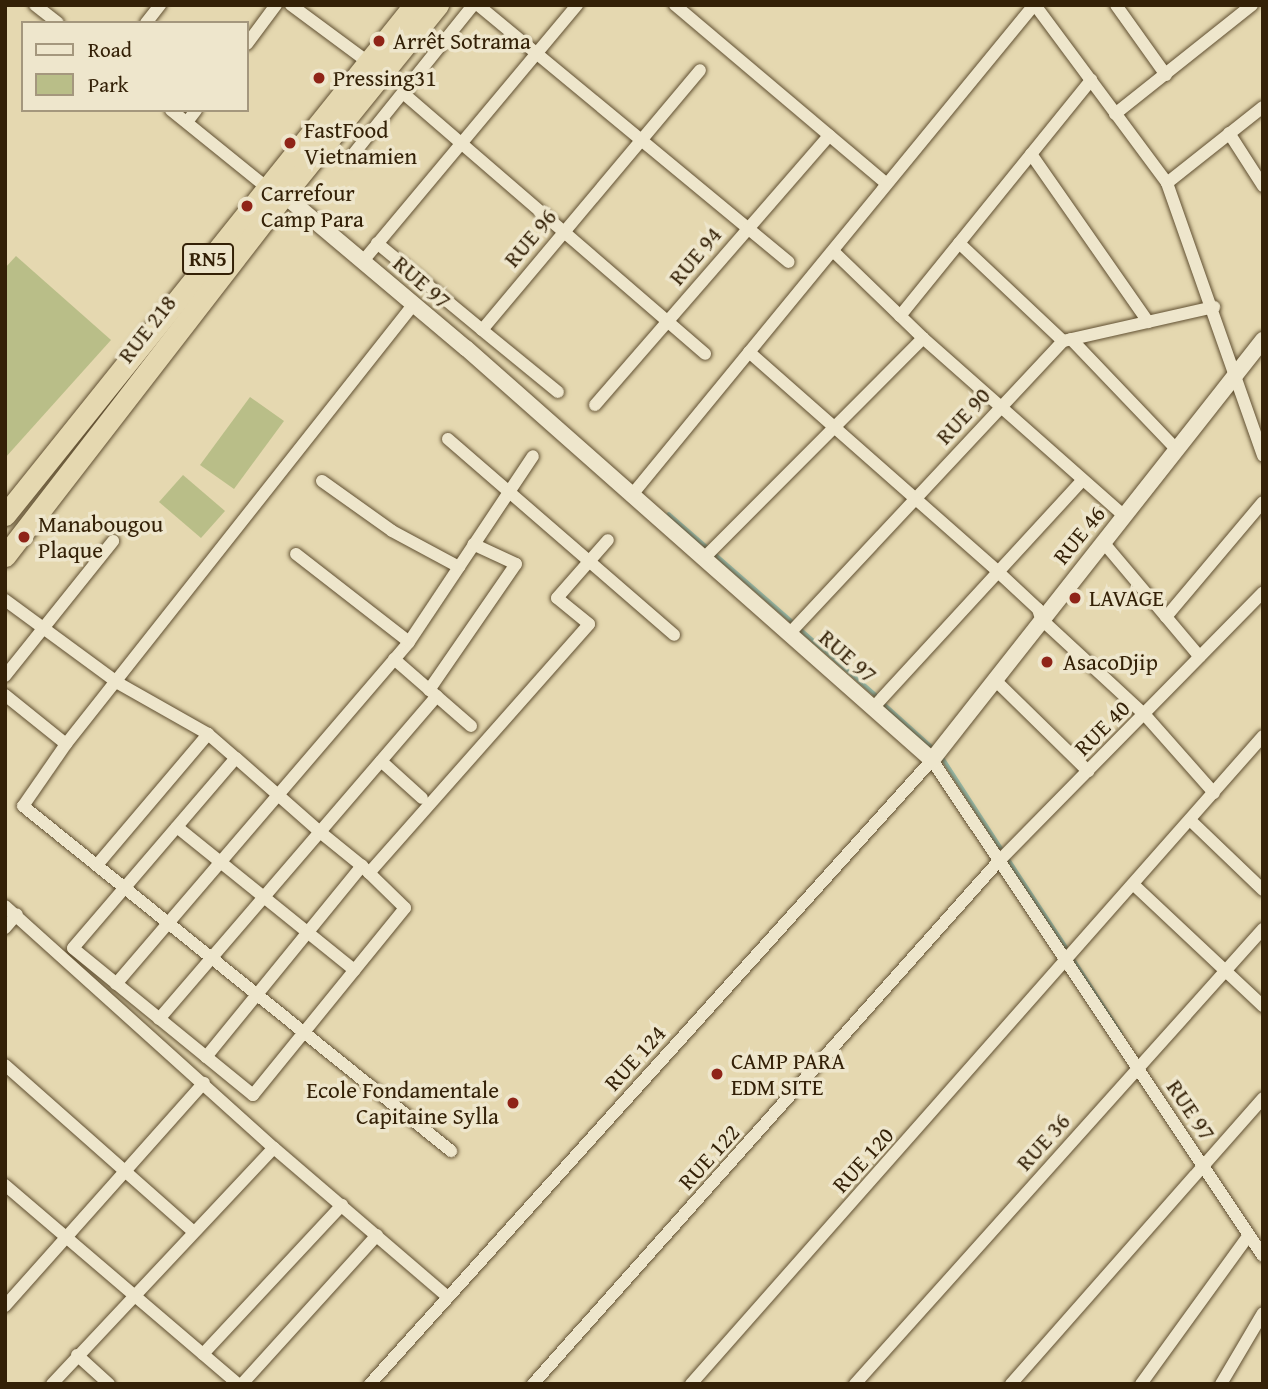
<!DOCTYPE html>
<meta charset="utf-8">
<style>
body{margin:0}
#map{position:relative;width:1268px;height:1389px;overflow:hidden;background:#e5d8b0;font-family:"Gentium Book Plus",serif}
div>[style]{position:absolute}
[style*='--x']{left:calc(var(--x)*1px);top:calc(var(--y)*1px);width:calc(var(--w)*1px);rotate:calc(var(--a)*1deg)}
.green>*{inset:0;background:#b9be88}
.stream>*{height:3.5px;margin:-1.75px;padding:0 1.75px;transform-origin:1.75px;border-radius:1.75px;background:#96baa9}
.roads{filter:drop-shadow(0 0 2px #604f31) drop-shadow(0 0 2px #604f31)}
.minor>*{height:12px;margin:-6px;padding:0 6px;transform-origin:6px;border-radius:6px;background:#eee6cc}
.tertiary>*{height:16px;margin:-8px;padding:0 8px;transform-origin:8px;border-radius:8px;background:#eee6cc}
.trunk>*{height:21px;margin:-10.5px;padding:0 10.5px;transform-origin:10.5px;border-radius:10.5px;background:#e5d8b0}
.dots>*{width:19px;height:19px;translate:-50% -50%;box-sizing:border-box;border:4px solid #eee6cc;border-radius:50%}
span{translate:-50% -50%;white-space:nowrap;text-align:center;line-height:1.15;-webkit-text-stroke:7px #eee6cc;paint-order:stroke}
.shield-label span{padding:2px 5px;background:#eee6cc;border:2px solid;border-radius:5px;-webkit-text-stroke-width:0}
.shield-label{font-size:21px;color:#342107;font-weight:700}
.poi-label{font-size:23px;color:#342107}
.left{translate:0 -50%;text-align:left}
.right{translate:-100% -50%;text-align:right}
.street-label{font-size:23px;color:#342107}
.frame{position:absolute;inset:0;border:7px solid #342107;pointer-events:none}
.legend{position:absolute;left:21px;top:21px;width:228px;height:91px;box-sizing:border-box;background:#eee6cc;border:2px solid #a4977d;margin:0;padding:9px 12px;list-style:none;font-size:21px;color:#342107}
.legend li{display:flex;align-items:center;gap:14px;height:35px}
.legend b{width:35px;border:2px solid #a4977d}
</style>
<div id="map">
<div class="green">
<div style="clip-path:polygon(16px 256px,111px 340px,5px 458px,5px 268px)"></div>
<div style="clip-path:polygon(250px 397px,284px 421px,234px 489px,200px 465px)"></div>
<div style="clip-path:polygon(183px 475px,225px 511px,201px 538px,159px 502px)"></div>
</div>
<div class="stream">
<div style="--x:669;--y:514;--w:166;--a:41.1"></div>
<div style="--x:799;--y:628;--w:105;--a:41.1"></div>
<div style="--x:883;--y:703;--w:69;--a:42"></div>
<div style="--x:942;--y:757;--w:112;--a:57"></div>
<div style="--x:1007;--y:857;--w:111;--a:56.7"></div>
<div style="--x:1072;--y:957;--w:90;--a:57.2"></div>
</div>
<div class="roads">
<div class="minor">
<div style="--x:35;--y:5;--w:29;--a:38"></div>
<div style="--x:291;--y:5;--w:96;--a:36.5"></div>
<div style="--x:478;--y:5;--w:403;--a:39.6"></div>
<div style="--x:675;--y:5;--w:277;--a:40.2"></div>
<div style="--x:1035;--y:5;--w:222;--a:53.4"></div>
<div style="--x:1167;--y:183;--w:289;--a:70.6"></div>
<div style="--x:1116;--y:5;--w:86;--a:54.5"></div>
<div style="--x:146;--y:23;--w:23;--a:-52"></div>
<div style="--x:247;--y:44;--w:49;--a:-53.4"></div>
<div style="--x:403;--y:93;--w:399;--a:40.8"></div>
<div style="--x:171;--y:110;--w:129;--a:39"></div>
<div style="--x:1115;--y:114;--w:175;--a:-38.5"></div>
<div style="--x:187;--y:122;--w:15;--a:-53"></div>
<div style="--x:1229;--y:133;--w:63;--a:57.3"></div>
<div style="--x:1031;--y:154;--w:205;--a:55.1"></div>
<div style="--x:351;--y:157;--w:195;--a:-51.2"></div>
<div style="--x:1167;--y:183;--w:122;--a:-38.4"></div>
<div style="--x:377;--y:243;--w:136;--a:39.6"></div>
<div style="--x:482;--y:330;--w:339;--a:-50"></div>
<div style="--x:959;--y:243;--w:143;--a:43.3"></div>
<div style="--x:833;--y:251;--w:125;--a:44"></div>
<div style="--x:923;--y:338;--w:268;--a:41.5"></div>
<div style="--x:363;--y:261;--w:334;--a:-50.1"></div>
<div style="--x:413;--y:305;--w:560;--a:128.32"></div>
<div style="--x:66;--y:744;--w:75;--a:124.7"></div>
<div style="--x:23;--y:806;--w:550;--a:38.87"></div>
<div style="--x:900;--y:316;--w:304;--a:-51"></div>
<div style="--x:482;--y:330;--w:98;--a:39.2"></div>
<div style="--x:1071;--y:339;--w:152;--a:46.3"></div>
<div style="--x:749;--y:352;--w:329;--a:41.4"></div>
<div style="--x:996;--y:570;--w:57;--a:42.9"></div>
<div style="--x:1038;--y:609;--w:10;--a:73"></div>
<div style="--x:1041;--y:619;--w:142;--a:42.7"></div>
<div style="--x:1145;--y:715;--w:104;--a:48.5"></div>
<div style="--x:595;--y:405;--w:357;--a:-49"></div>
<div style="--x:448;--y:439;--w:299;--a:40.9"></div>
<div style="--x:322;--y:481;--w:86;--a:35.5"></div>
<div style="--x:392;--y:531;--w:76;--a:28.2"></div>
<div style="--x:459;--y:567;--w:133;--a:-56.3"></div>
<div style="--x:631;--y:496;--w:635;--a:-50.62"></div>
<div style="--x:1103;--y:542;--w:150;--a:49.9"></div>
<div style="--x:296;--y:554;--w:143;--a:37.9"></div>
<div style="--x:703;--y:559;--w:312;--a:-45.1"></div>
<div style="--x:5;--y:600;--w:140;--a:36.3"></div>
<div style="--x:118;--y:683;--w:103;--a:29.5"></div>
<div style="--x:208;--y:734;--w:37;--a:41"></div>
<div style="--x:236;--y:758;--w:112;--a:41.4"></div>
<div style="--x:320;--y:832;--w:54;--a:39"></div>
<div style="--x:362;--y:866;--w:60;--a:44.3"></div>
<div style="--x:405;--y:908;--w:241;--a:129.1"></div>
<div style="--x:253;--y:1095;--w:232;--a:-140.8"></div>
<div style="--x:73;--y:948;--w:250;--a:-49.4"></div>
<div style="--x:1166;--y:617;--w:150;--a:-49.9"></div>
<div style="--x:789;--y:634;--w:401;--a:-46.9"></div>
<div style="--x:1063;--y:341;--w:155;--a:-12.7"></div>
<div style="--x:394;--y:659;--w:102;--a:41"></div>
<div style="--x:5;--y:676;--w:173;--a:-51.3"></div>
<div style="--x:994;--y:679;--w:132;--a:44.4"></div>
<div style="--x:429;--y:690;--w:153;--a:-55.4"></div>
<div style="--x:516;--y:564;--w:47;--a:-155.1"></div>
<div style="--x:5;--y:695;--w:78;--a:38.8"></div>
<div style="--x:873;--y:708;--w:309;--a:-47.4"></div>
<div style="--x:381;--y:761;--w:55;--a:42.1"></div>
<div style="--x:1190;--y:820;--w:101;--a:43.8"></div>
<div style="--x:177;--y:827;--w:228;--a:38.9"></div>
<div style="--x:97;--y:865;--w:172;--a:-49.7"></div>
<div style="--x:369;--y:873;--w:332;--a:-48.5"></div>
<div style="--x:589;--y:624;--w:41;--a:-140.9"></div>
<div style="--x:557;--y:598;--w:77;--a:-48.7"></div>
<div style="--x:1134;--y:885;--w:177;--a:43.2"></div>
<div style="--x:5;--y:906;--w:362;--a:42"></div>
<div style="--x:274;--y:1148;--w:229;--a:40.6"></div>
<div style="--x:5;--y:928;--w:18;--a:-49"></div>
<div style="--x:116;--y:984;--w:450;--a:-49.4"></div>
<div style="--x:409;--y:642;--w:90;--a:-56.3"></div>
<div style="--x:159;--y:1019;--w:426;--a:-49.3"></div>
<div style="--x:206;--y:1057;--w:247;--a:-50.8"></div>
<div style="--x:5;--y:1065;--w:252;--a:41.5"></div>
<div style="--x:5;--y:1185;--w:306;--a:40.5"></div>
<div style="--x:5;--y:1306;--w:299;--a:-48.3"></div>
<div style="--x:203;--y:1354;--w:204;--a:-47"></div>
<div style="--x:77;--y:1355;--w:43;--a:42.2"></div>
<div style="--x:52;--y:1384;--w:324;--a:-46.8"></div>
<div style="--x:242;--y:1384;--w:201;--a:-47.8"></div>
<div style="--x:370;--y:1384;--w:840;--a:-47.99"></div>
<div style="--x:932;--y:760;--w:596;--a:56.28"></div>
<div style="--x:533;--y:1384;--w:699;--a:-48.31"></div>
<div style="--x:998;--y:862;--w:378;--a:-45.5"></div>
<div style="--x:691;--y:1384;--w:864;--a:-48.56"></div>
<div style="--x:855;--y:1384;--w:611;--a:-48.12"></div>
<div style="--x:1011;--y:1384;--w:381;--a:-48.6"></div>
<div style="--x:1141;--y:1384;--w:184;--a:-54.1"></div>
<div style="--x:1221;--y:1384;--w:82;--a:-59.4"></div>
</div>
<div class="tertiary">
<div style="--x:284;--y:195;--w:238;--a:40.1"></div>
<div style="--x:466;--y:348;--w:622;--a:41.48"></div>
<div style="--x:932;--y:760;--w:535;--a:-51.76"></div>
</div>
<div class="trunk">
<div style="--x:5;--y:515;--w:654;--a:-51.27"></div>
<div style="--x:5;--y:556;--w:456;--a:-52.3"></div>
<div style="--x:284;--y:195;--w:245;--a:-51"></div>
</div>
</div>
<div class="dots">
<div style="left:379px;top:41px;background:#8f2418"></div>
<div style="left:319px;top:78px;background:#8f2418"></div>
<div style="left:290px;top:143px;background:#8f2418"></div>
<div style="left:247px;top:206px;background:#8f2418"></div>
<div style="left:24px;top:537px;background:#8f2418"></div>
<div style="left:1075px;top:598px;background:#8f2418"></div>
<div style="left:1047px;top:662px;background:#8f2418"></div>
<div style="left:717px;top:1074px;background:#8f2418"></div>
<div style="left:513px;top:1103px;background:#8f2418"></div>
</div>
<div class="shield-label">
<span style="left:208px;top:259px">RN5</span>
</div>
<div class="poi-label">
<span class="left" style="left:393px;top:41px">Arrêt Sotrama</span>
<span class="left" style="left:333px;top:78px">Pressing31</span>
<span class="left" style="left:304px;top:143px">FastFood<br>Vietnamien</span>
<span class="left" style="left:261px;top:206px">Carrefour<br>Camp Para</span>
<span class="left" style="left:38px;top:537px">Manabougou<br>Plaque</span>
<span class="left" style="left:1089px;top:598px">LAVAGE</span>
<span class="left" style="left:1063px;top:662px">AsacoDjip</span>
<span class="left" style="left:731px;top:1074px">CAMP PARA<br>EDM SITE</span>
<span class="right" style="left:499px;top:1103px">Ecole Fondamentale<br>Capitaine Sylla</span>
</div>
<div class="street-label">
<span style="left:530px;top:238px;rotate:-50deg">RUE 96</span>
<span style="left:695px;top:256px;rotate:-50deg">RUE 94</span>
<span style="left:422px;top:282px;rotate:41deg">RUE 97</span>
<span style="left:147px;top:329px;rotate:-52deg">RUE 218</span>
<span style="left:963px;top:416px;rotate:-47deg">RUE 90</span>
<span style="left:1079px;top:535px;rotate:-51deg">RUE 46</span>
<span style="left:848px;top:656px;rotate:41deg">RUE 97</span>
<span style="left:1102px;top:728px;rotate:-45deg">RUE 40</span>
<span style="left:635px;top:1058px;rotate:-48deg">RUE 124</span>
<span style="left:1191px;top:1110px;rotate:56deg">RUE 97</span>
<span style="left:1043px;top:1142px;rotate:-48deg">RUE 36</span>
<span style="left:709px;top:1157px;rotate:-48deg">RUE 122</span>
<span style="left:863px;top:1160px;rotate:-48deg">RUE 120</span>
</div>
<div class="frame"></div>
<ul class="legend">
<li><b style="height:9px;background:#eee6cc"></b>Road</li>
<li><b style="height:19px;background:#b9be88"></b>Park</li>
</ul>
</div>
